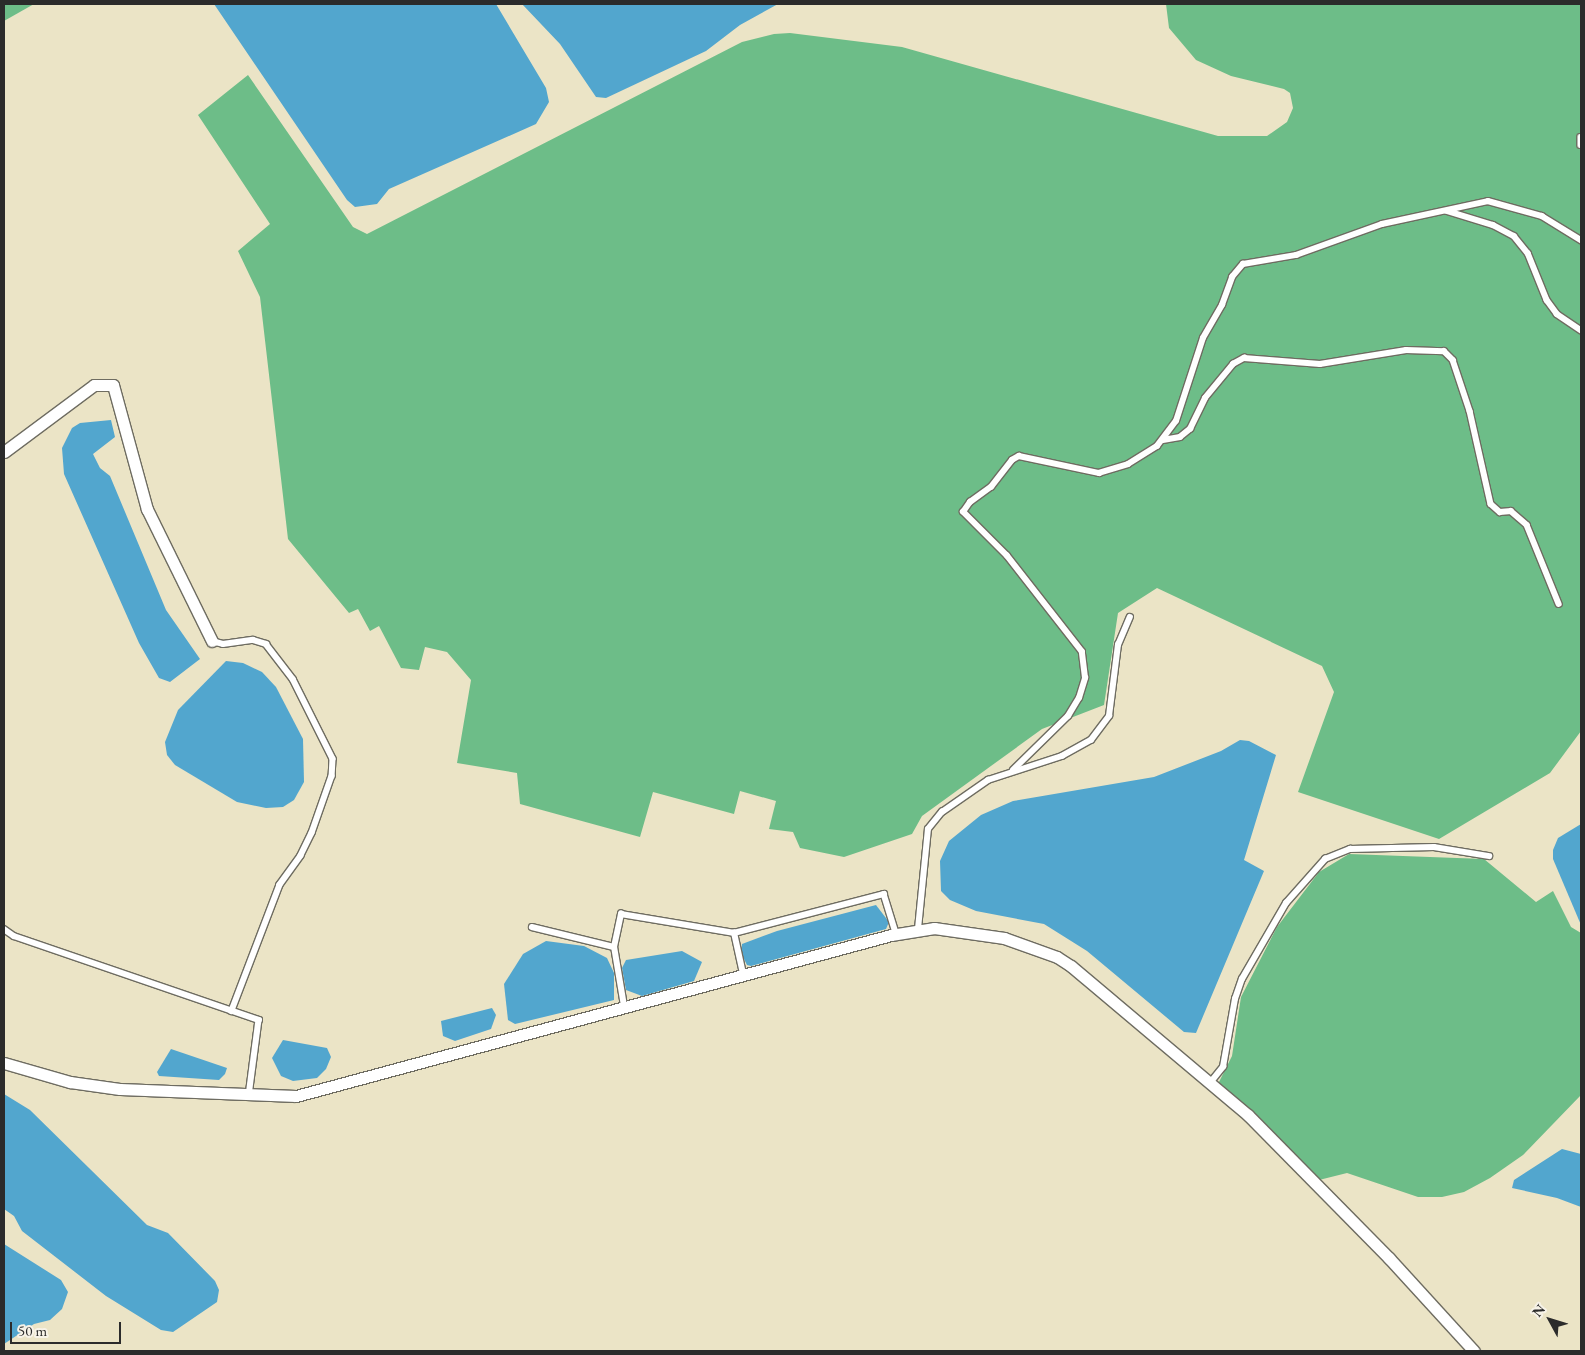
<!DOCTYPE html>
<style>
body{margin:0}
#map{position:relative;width:1585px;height:1355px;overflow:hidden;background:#ebe4c6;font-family:"EB Garamond",serif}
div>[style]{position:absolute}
.forest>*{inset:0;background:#6dbd88}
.water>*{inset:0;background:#52a6ce}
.roads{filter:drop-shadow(1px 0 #6e6c61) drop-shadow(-1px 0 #6e6c61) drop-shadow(0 1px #6e6c61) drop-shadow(0 -1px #6e6c61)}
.service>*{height:5.5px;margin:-2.75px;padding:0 2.75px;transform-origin:2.75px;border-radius:2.75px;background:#fff}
.minor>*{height:11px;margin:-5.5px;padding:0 5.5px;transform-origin:5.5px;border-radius:5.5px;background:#fff}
span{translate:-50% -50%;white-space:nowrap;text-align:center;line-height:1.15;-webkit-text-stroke:4px #f7f3e8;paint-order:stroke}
.frame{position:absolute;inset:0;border:5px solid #2b2b2b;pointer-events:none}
.north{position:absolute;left:1525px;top:1295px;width:50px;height:50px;-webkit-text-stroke:4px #f7f3e8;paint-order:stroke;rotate:309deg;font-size:14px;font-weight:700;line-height:20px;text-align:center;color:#2b2b2b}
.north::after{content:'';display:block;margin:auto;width:18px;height:22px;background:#2b2b2b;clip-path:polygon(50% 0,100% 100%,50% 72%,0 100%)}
.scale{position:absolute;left:10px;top:1322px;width:111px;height:22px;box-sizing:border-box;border:2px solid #2b2b2b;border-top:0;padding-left:6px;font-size:15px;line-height:18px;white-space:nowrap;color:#2b2b2b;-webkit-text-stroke:4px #f7f3e8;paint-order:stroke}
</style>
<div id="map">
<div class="forest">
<div style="clip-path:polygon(4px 4px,34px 4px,4px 21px)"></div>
<div style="clip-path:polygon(1166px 4px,1581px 4px,1581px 731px,1550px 773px,1439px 839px,1298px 792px,1334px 692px,1322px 666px,1157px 588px,1118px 613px,1104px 705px,1042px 729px,922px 816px,912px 834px,844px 857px,800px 848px,793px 832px,769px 829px,776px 801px,740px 791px,734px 814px,653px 792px,640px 837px,520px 804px,517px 773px,457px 763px,471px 680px,447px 652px,425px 647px,419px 670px,401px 668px,379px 626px,370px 631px,358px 609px,349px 613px,288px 539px,260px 297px,238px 251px,270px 224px,198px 115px,248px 75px,353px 227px,367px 234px,742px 42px,774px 34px,790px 33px,902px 47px,1218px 136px,1267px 136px,1287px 122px,1293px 108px,1290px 93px,1284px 89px,1231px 76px,1196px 60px,1169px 28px)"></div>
<div style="clip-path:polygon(1349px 854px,1484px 859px,1536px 902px,1553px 891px,1571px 927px,1581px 933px,1581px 1095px,1523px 1155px,1490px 1178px,1464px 1192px,1442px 1197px,1418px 1197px,1347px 1173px,1319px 1180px,1258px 1116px,1218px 1084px,1232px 1056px,1241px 997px,1277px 927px,1319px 872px)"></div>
</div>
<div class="water">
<div style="clip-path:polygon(214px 4px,496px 4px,546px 88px,549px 102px,536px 124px,389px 189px,377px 204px,355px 207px,347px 200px)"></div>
<div style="clip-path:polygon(522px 4px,778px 4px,740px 25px,706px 51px,606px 98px,596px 97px,560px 44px)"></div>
<div style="clip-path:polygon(111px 420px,115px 437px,93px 454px,100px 468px,110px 476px,166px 610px,200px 659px,170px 682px,159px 678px,139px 643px,64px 474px,62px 448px,72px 428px,80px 423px)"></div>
<div style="clip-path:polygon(226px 661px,243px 663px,262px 672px,276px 687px,303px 739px,304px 782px,294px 800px,283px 807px,266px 808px,237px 802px,175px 765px,167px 755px,165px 742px,178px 710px)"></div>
<div style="clip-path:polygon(1240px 740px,1249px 741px,1276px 755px,1244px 860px,1264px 871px,1196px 1033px,1184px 1032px,1087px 951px,1044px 924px,976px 911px,950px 900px,941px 891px,940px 861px,949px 841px,981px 815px,1013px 801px,1154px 777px,1221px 751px)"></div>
<div style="clip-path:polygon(1581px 824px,1581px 925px,1553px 859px,1553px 850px,1558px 838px)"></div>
<div style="clip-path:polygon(876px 905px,889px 922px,886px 929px,751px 966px,747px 965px,741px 953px,742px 944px,777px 931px)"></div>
<div style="clip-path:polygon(546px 941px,584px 946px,607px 958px,614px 973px,614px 1000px,515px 1024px,508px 1020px,504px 984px,523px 954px)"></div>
<div style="clip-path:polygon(682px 951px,702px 962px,694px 981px,642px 996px,626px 990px,622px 968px,626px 960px)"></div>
<div style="clip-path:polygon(492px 1008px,496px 1015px,491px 1029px,455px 1041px,443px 1036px,441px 1021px)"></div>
<div style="clip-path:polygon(283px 1040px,327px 1048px,331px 1057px,326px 1069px,317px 1078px,293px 1081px,281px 1076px,272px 1058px)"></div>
<div style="clip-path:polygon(171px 1049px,227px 1068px,225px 1074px,219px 1080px,159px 1076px,157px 1072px)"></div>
<div style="clip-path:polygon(4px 1094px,30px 1110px,147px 1225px,168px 1233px,215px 1281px,219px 1290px,217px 1302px,173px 1332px,161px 1330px,106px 1296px,22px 1231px,14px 1216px,4px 1209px)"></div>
<div style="clip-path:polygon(1562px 1149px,1581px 1154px,1581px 1207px,1557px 1198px,1512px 1188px,1514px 1180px)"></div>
<div style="clip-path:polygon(4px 1244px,61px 1280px,68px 1292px,62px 1309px,50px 1320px,34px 1324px,4px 1344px)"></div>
</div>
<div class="roads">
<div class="service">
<div style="left:1581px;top:137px;width:8px;rotate:90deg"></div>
<div style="left:1447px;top:211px;width:48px;rotate:16.9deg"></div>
<div style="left:1493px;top:225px;width:24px;rotate:28deg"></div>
<div style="left:1514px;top:236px;width:22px;rotate:51deg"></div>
<div style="left:1528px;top:253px;width:51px;rotate:68deg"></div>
<div style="left:1547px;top:300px;width:17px;rotate:54deg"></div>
<div style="left:1557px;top:314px;width:29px;rotate:34deg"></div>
<div style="left:1163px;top:440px;width:17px;rotate:-10deg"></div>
<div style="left:1180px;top:437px;width:13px;rotate:-39deg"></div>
<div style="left:1190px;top:429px;width:34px;rotate:-64deg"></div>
<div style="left:1205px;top:398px;width:44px;rotate:-50.5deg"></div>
<div style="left:1233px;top:364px;width:13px;rotate:-29deg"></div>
<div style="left:1244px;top:358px;width:76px;rotate:4.5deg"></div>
<div style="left:1320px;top:364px;width:87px;rotate:-9.2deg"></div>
<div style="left:1406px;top:350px;width:38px;rotate:2deg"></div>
<div style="left:1444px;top:351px;width:13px;rotate:45deg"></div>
<div style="left:1453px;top:360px;width:54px;rotate:71.6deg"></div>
<div style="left:1470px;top:411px;width:95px;rotate:77.3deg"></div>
<div style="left:1491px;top:504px;width:12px;rotate:42deg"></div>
<div style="left:1500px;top:512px;width:11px;rotate:-5deg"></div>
<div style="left:1511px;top:511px;width:21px;rotate:41deg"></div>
<div style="left:1527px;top:525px;width:85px;rotate:67.9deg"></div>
<div style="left:212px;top:641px;width:11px;rotate:15deg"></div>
<div style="left:223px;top:644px;width:30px;rotate:-8deg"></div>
<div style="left:253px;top:640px;width:14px;rotate:17deg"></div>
<div style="left:266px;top:644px;width:44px;rotate:52.4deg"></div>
<div style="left:293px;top:679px;width:89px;rotate:63.4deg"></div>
<div style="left:333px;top:759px;width:17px;rotate:93deg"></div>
<div style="left:332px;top:776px;width:60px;rotate:109.3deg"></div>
<div style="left:312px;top:833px;width:25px;rotate:116deg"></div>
<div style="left:301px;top:856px;width:36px;rotate:126deg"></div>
<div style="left:280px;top:885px;width:135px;rotate:110.9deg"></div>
<div style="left:1013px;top:770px;width:77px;rotate:-44.5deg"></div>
<div style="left:1068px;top:716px;width:21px;rotate:-59deg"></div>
<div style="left:1079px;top:698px;width:21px;rotate:-73deg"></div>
<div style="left:1085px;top:678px;width:26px;rotate:-97deg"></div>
<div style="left:1082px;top:652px;width:122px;rotate:-128deg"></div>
<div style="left:1007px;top:556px;width:62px;rotate:-135deg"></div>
<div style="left:963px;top:512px;width:12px;rotate:-55deg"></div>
<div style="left:970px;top:502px;width:26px;rotate:-36deg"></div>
<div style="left:991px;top:487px;width:34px;rotate:-52deg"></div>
<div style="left:1012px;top:460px;width:8px;rotate:-30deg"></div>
<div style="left:1019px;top:456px;width:82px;rotate:12deg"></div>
<div style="left:1099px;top:473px;width:30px;rotate:-17deg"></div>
<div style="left:1128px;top:464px;width:34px;rotate:-32deg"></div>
<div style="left:1157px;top:446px;width:31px;rotate:-53deg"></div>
<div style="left:1176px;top:421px;width:87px;rotate:-72deg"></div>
<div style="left:1203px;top:338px;width:38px;rotate:-60deg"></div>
<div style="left:1222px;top:305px;width:30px;rotate:-70deg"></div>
<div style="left:1232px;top:277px;width:17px;rotate:-50deg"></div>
<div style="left:1243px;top:264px;width:54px;rotate:-9.6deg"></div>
<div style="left:1296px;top:255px;width:91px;rotate:-19.8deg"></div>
<div style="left:1382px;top:224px;width:108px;rotate:-12.2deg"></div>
<div style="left:1488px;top:201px;width:56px;rotate:15.5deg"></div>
<div style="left:1542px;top:216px;width:46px;rotate:31.6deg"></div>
<div style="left:532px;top:927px;width:84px;rotate:13.7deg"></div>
<div style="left:4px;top:929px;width:12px;rotate:35deg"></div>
<div style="left:14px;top:936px;width:259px;rotate:18.9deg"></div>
<div style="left:259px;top:1020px;width:77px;rotate:97.5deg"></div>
<div style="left:918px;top:929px;width:100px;rotate:-84.3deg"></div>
<div style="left:928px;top:829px;width:22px;rotate:-51deg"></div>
<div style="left:942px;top:812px;width:56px;rotate:-34.8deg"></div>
<div style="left:988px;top:780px;width:78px;rotate:-18deg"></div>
<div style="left:1062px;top:756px;width:33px;rotate:-29deg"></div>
<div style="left:1091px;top:740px;width:30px;rotate:-53deg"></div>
<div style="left:1109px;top:716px;width:72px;rotate:-82.8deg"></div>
<div style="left:1118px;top:645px;width:30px;rotate:-67deg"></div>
<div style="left:743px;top:974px;width:42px;rotate:-102.4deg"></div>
<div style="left:734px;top:933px;width:155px;rotate:-14.6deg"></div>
<div style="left:884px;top:894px;width:41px;rotate:72.9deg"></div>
<div style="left:624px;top:1006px;width:60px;rotate:-99.6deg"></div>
<div style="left:614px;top:947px;width:34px;rotate:-78deg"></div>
<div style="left:621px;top:914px;width:115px;rotate:9.5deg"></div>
<div style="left:1210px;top:1083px;width:21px;rotate:-51deg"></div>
<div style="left:1223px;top:1067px;width:69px;rotate:-80deg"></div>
<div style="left:1235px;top:999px;width:21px;rotate:-71deg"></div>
<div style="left:1242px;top:979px;width:88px;rotate:-59.9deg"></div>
<div style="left:1286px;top:903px;width:59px;rotate:-48.4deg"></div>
<div style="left:1325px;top:859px;width:27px;rotate:-22deg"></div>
<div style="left:1350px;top:849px;width:84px;rotate:-1.4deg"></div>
<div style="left:1434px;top:847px;width:56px;rotate:9.3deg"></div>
</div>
<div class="minor">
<div style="left:4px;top:452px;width:112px;rotate:-36.7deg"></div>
<div style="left:94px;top:385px;width:19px"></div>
<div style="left:113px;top:385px;width:129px;rotate:74.7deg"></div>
<div style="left:147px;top:509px;width:147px;rotate:63.8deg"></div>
<div style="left:4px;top:1063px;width:69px;rotate:16.1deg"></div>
<div style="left:70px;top:1082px;width:50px;rotate:8deg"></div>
<div style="left:120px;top:1089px;width:176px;rotate:2.3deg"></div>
<div style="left:296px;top:1096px;width:616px;rotate:-15.14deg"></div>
<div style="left:891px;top:935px;width:44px;rotate:-9.2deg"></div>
<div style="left:934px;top:928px;width:71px;rotate:8.1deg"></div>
<div style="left:1004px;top:938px;width:56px;rotate:19.7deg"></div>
<div style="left:1057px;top:957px;width:17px;rotate:33deg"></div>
<div style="left:1071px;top:966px;width:231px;rotate:40.1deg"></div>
<div style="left:1248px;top:1115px;width:201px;rotate:45.4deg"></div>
<div style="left:1389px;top:1258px;width:126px;rotate:47.6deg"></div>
</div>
</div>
<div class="frame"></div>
<div class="north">N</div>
<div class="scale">50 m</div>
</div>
